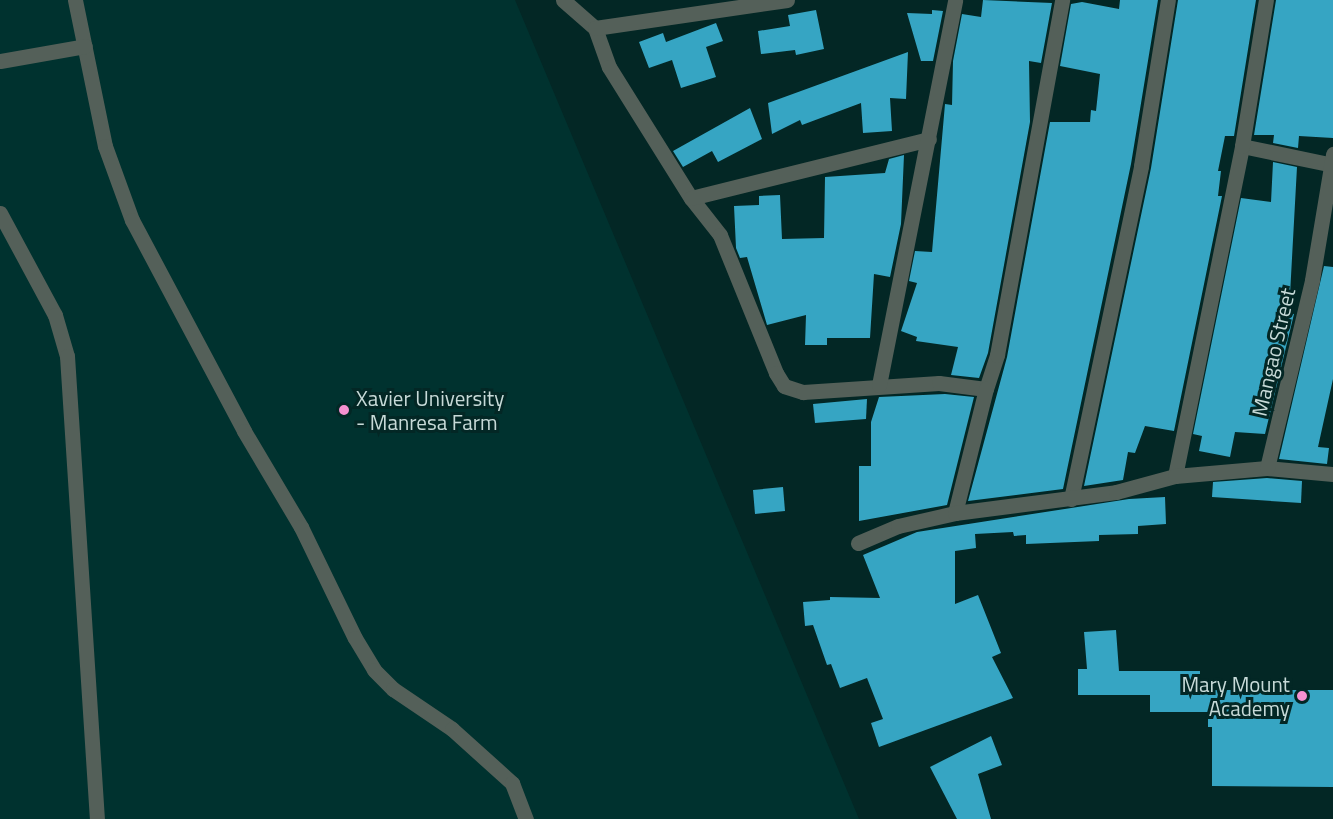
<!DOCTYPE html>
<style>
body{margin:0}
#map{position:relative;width:1333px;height:819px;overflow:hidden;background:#032725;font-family:"Titillium Web",sans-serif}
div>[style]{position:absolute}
.built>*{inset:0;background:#00322f}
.building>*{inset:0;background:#36a5c3}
.minor>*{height:15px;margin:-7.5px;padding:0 7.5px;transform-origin:7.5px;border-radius:7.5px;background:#546059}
.dots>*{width:16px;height:16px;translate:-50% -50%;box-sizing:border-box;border:3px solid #032725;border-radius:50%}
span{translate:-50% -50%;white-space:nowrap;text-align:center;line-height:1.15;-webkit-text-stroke:6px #032725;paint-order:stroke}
.street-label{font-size:21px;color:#c7dad8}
.poi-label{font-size:21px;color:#c7dad8}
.left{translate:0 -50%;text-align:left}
.right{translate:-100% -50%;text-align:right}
</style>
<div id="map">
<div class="built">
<div style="clip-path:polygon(0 0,515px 0,859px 819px,0 819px)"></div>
</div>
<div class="building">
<div style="clip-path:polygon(983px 0,1052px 3px,1041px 63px,1029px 61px,1030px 122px,988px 353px,979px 378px,951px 375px,958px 347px,916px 341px,917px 337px,901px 331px,917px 283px,909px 281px,915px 251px,932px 252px,945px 104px,952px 105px,953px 61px,962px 14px,981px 17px)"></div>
<div style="clip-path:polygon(1120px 0,1158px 0,1131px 164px,1063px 489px,968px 501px,1007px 357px,1050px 122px,1090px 122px,1091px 110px,1096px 111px,1100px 74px,1060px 66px,1071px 4px,1082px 2px,1119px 9px)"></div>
<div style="clip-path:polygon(1178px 0,1256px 0,1234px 136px,1225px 136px,1218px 171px,1221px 171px,1218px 196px,1222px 196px,1174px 431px,1145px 426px,1135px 453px,1128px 452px,1123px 480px,1084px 486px,1151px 168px)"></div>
<div style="clip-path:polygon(1276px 0,1333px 0,1333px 138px,1299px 136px,1298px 148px,1273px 143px,1274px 135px,1254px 135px)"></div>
<div style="clip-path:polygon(816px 10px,824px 49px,796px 55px,795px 50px,761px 54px,758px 31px,790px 26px,788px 15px)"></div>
<div style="clip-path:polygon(932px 10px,943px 11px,933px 61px,921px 61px,907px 13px,932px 14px)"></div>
<div style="clip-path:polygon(716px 23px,723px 41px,706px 47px,716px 77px,681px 88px,672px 60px,649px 68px,639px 42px,663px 33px,666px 42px)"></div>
<div style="clip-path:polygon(908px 52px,906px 99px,890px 98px,892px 131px,863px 133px,861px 103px,802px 125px,800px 120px,772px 134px,768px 103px)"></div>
<div style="clip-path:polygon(750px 108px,762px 139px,718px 162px,712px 151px,683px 167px,673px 151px)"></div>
<div style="clip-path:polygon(904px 155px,901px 224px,890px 277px,874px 274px,870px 338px,827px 338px,827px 345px,805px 345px,806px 315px,767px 325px,747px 257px,740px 258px,736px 248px,734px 206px,759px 205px,759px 196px,780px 195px,782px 239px,824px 238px,825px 177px,885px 173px,889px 159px)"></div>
<div style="clip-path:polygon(1273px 162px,1297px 167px,1289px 313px,1294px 314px,1265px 434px,1235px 432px,1230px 457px,1199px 451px,1202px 436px,1193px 434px,1241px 198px,1271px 202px)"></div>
<div style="clip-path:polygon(1324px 266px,1333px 267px,1333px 379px,1318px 447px,1329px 448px,1327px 464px,1279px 459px)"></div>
<div style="clip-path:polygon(945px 394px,974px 397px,947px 505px,859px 521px,859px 466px,871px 466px,871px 422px,879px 397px)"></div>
<div style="clip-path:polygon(867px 399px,866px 419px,815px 423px,813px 404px)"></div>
<div style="clip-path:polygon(1267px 478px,1302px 481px,1301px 503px,1212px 497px,1213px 482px)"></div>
<div style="clip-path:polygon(783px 487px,785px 511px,755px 514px,753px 490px)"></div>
<div style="clip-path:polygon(1165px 497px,1166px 524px,1138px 526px,1138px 534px,1099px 535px,1099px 541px,1026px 544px,1026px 535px,1014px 536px,1013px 532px,975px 534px,976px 548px,955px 551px,955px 604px,978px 595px,1001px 653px,992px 657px,1013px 698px,879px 747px,871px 723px,883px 719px,867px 678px,840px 688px,831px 664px,827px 665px,813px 625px,805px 626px,803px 602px,830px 600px,830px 597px,880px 598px,863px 555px,917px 532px,1129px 499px)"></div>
<div style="clip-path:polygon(1116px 630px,1119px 671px,1200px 671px,1200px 690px,1333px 690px,1333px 787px,1212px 786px,1212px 727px,1208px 727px,1208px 712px,1150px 712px,1150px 695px,1078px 695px,1078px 669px,1087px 669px,1084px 632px)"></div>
<div style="clip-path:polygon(991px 736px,1002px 765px,978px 774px,991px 819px,957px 819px,930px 767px)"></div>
</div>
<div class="minor">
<div style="left:75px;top:0;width:149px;rotate:78.4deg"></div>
<div style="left:105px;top:146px;width:79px;rotate:70deg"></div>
<div style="left:132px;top:220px;width:239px;rotate:62deg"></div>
<div style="left:244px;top:431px;width:112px;rotate:59.3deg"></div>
<div style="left:301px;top:527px;width:123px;rotate:64.1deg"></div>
<div style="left:355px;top:638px;width:37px;rotate:59deg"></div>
<div style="left:374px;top:670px;width:27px;rotate:45deg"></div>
<div style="left:393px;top:689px;width:71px;rotate:34.1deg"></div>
<div style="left:452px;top:729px;width:81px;rotate:42deg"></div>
<div style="left:512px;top:783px;width:39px;rotate:69deg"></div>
<div style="left:563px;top:0;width:43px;rotate:41.2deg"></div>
<div style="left:595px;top:28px;width:41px;rotate:70.3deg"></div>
<div style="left:609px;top:67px;width:155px;rotate:58deg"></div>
<div style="left:691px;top:198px;width:47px;rotate:51.9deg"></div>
<div style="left:720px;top:235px;width:149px;rotate:67.9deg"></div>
<div style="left:776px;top:373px;width:15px;rotate:58deg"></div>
<div style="left:784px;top:386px;width:20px;rotate:18deg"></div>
<div style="left:803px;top:392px;width:136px;rotate:-3.8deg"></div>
<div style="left:939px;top:383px;width:47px;rotate:7.3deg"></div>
<div style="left:986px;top:389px;width:36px;rotate:-72deg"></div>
<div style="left:997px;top:355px;width:361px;rotate:-79.6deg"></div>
<div style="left:595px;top:28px;width:194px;rotate:-8.3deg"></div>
<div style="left:0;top:61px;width:86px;rotate:-10deg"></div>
<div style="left:1242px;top:146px;width:93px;rotate:11.8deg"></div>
<div style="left:691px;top:198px;width:245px;rotate:-13.9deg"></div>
<div style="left:0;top:213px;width:116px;rotate:61.7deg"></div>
<div style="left:55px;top:315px;width:43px;rotate:73.7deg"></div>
<div style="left:67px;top:356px;width:464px;rotate:86.3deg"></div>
<div style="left:879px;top:385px;width:392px;rotate:-78.8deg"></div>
<div style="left:1267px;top:468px;width:66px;rotate:5.2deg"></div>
<div style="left:1175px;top:476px;width:337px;rotate:-78.5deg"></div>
<div style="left:1242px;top:146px;width:148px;rotate:-80.7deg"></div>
<div style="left:1071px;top:499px;width:340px;rotate:-78.1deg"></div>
<div style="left:1141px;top:166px;width:168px;rotate:-80.8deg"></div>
<div style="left:955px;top:513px;width:128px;rotate:-76deg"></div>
<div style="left:858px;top:543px;width:43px;rotate:-23deg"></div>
<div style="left:898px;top:526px;width:58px;rotate:-12.8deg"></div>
<div style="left:955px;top:513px;width:162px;rotate:-7.4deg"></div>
<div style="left:1116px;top:492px;width:61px;rotate:-15.2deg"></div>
<div style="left:1175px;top:476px;width:92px;rotate:-5deg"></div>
<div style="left:1267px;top:468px;width:193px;rotate:-76.5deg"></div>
<div style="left:1312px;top:280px;width:128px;rotate:-80.5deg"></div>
</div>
<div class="dots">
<div style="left:344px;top:410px;background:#f690d0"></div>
<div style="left:1302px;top:696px;background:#f690d0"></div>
</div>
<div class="street-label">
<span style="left:1273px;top:352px;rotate:-77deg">Mangao Street</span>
</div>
<div class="poi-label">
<span class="left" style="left:356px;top:410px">Xavier University<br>- Manresa Farm</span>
<span class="right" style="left:1290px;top:696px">Mary Mount<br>Academy</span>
</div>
</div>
